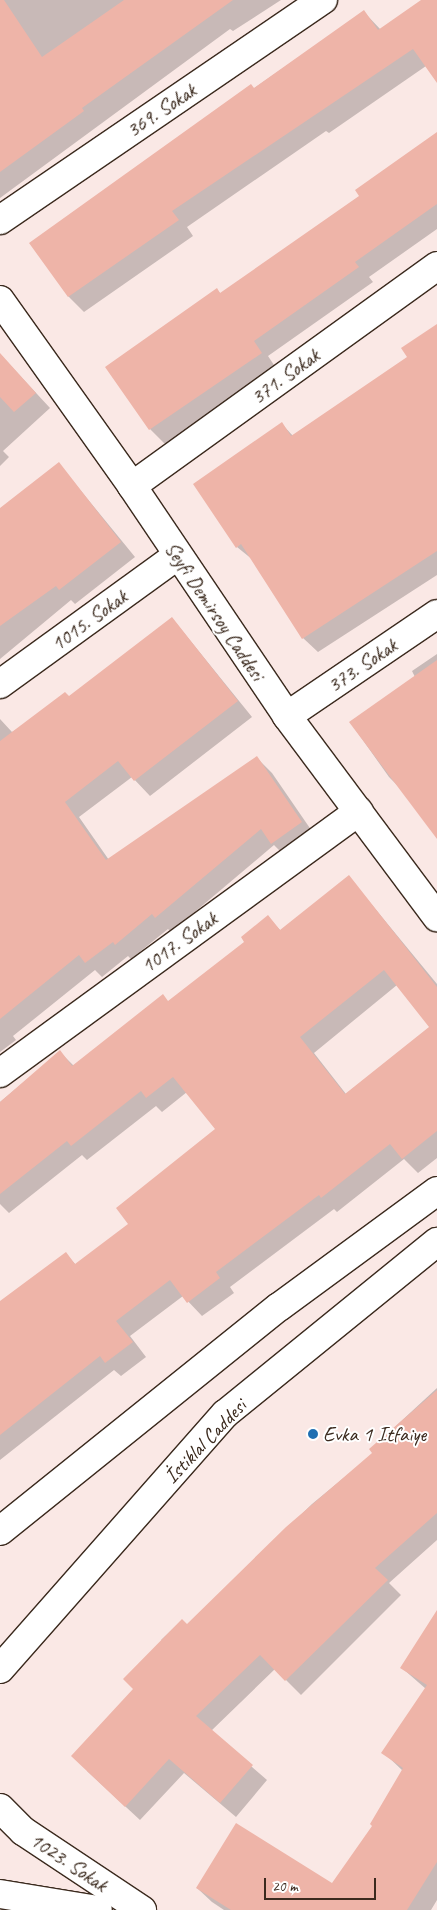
<!DOCTYPE html>
<meta charset="utf-8">
<style>
body{margin:0}
#map{position:relative;width:437px;height:1910px;overflow:hidden;background:#fae8e5;font-family:Caveat,sans-serif}
div>[style]{position:absolute}
.shadow>*{inset:0;background:#0003}
.building>*{inset:0;background:#eeb4a8}
.roads{filter:drop-shadow(1px 0 #3b2a1e) drop-shadow(-1px 0 #3b2a1e) drop-shadow(0 1px #3b2a1e) drop-shadow(0 -1px #3b2a1e)}
.street>*{height:28px;margin:-14px;padding:0 14px;transform-origin:14px;border-radius:14px;background:#fff}
.secondary>*{height:28px;margin:-14px;padding:0 14px;transform-origin:14px;border-radius:14px;background:#fff}
.dots>*{width:14px;height:14px;translate:-50% -50%;box-sizing:border-box;border:2px solid #fff;border-radius:50%}
span{translate:-50% -50%;white-space:nowrap;text-align:center;line-height:1.15;-webkit-text-stroke:4px #fff;paint-order:stroke}
.street-label{font-size:21px;color:#3b2a1e}
.poi-label{font-size:21px;color:#3b2a1e}
.left{translate:0 -50%;text-align:left}
.scale{position:absolute;left:264px;top:1878px;width:112px;height:22px;box-sizing:border-box;border:2px solid #3b2a1e;border-top:0;padding-left:6px;font-size:15px;line-height:18px;white-space:nowrap;color:#3b2a1e;-webkit-text-stroke:4px #fff;paint-order:stroke}
</style>
<div id="map">
<div class="shadow">
<div style="clip-path:polygon(0 0,281px 0,233px 31px,230px 29px,0 198px)"></div>
<div style="clip-path:polygon(424px 0,437px 0,437px 77px,426px 66px,329px 133px,326px 131px,187px 227px,193px 236px,84px 312px,69px 297px,31px 243px,364px 12px,381px 30px)"></div>
<div style="clip-path:polygon(437px 135px,437px 229px,369px 277px,373px 282px,268px 356px,276px 368px,165px 444px,150px 429px,107px 367px,217px 290px,221px 294px,360px 196px)"></div>
<div style="clip-path:polygon(437px 327px,437px 575px,318px 652px,303px 638px,253px 560px,237px 547px,282px 424px,293px 436px,409px 357px)"></div>
<div style="clip-path:polygon(0 354px,50px 408px,3px 451px,9px 457px,0 466px)"></div>
<div style="clip-path:polygon(59px 464px,135px 557px,75px 604px,71px 600px,0 659px,0 510px)"></div>
<div style="clip-path:polygon(172px 618px,252px 717px,150px 796px,132px 777px,79px 817px,109px 860px,257px 758px,272px 773px,316px 837px,287px 858px,274px 845px,171px 932px,168px 929px,131px 959px,128px 956px,102px 977px,95px 970px,13px 1036px,16px 1040px,0 1052px,0 719px,12px 732px,70px 698px)"></div>
<div style="clip-path:polygon(437px 654px,437px 768px,403px 791px,389px 777px,350px 722px,415px 677px,412px 671px)"></div>
<div style="clip-path:polygon(evenodd,349px 877px,437px 984px,437px 1158px,418px 1173px,404px 1159px,337px 1212px,334px 1209px,230px 1287px,234px 1293px,202px 1316px,183px 1296px,130px 1336px,146px 1357px,121px 1376px,114px 1370px,0 1460px,0 1303px,66px 1254px,76px 1265px,130px 1225px,216px 1129px,187px 1092px,162px 1112px,156px 1106px,87px 1160px,82px 1155px,9px 1213px,0 1204px,0 1102px,60px 1052px,74px 1066px,169px 1002px,246px 942px,268px 917px,281px 931px,349px 877px,397px 985px,430px 1027px,346px 1094px,314px 1053px,397px 985px)"></div>
<div style="clip-path:polygon(437px 1388px,437px 1540px,389px 1583px,401px 1595px,301px 1695px,275px 1669px,211px 1731px,267px 1780px,236px 1817px,184px 1773px,140px 1820px,87px 1771px,163px 1642px,161px 1640px,182px 1620px,187px 1626px,312px 1504px,374px 1453px,371px 1449px)"></div>
<div style="clip-path:polygon(437px 1625px,437px 1900px,431px 1910px,224px 1910px,212px 1902px,197px 1888px,333px 1885px,373px 1826px,403px 1771px,383px 1752px,426px 1689px,402px 1668px)"></div>
</div>
<div class="building">
<div style="clip-path:polygon(0 0,4px 0,42px 57px,124px 0,233px 0,82px 108px,84px 111px,0 172px)"></div>
<div style="clip-path:polygon(421px 0,437px 0,437px 83px,413px 49px,172px 211px,179px 220px,68px 297px,29px 243px,251px 84px,254px 88px,364px 10px,378px 30px)"></div>
<div style="clip-path:polygon(437px 132px,437px 204px,355px 262px,359px 267px,254px 341px,262px 353px,149px 430px,105px 367px,217px 288px,220px 293px,359px 196px,355px 190px)"></div>
<div style="clip-path:polygon(437px 324px,437px 551px,302px 639px,241px 544px,236px 548px,193px 484px,282px 422px,291px 436px,407px 357px,401px 348px)"></div>
<div style="clip-path:polygon(0 353px,36px 393px,14px 412px,0 397px)"></div>
<div style="clip-path:polygon(59px 462px,121px 542px,59px 590px,56px 586px,0 626px,0 508px)"></div>
<div style="clip-path:polygon(172px 617px,238px 701px,134px 781px,118px 761px,65px 802px,106px 860px,257px 756px,302px 822px,271px 844px,261px 829px,155px 918px,152px 914px,115px 945px,113px 942px,85px 963px,79px 955px,0 1019px,0 741px,65px 692px,69px 696px)"></div>
<div style="clip-path:polygon(437px 660px,437px 839px,349px 722px)"></div>
<div style="clip-path:polygon(evenodd,349px 875px,437px 987px,437px 1131px,402px 1159px,390px 1144px,321px 1198px,319px 1195px,216px 1272px,220px 1278px,187px 1303px,170px 1280px,116px 1321px,133px 1342px,105px 1363px,100px 1356px,0 1435px,0 1301px,66px 1252px,75px 1264px,128px 1224px,116px 1208px,215px 1129px,173px 1077px,146px 1098px,141px 1091px,71px 1146px,67px 1141px,0 1194px,0 1102px,60px 1050px,72px 1066px,163px 994px,168px 1001px,244px 942px,241px 937px,268px 915px,280px 930px,349px 875px,384px 970px,429px 1027px,345px 1094px,300px 1037px,384px 970px)"></div>
<div style="clip-path:polygon(437px 1390px,437px 1513px,375px 1568px,388px 1580px,285px 1681px,260px 1655px,196px 1716px,253px 1765px,220px 1803px,169px 1759px,125px 1807px,71px 1756px,133px 1689px,123px 1679px,182px 1619px,187px 1624px,286px 1527px,372px 1453px,369px 1449px)"></div>
<div style="clip-path:polygon(437px 1610px,437px 1862px,407px 1910px,231px 1910px,196px 1888px,236px 1823px,332px 1883px,372px 1826px,370px 1824px,403px 1768px,381px 1753px,427px 1685px,400px 1668px)"></div>
</div>
<div class="roads">
<div class="street">
<div style="left:0;top:220px;width:391px;rotate:-34.3deg"></div>
<div style="left:132px;top:486px;width:376px;rotate:-35.8deg"></div>
<div style="left:0;top:684px;width:218px;rotate:-35.9deg"></div>
<div style="left:287px;top:716px;width:181px;rotate:-34.2deg"></div>
<div style="left:0;top:1073px;width:444px;rotate:-36.1deg"></div>
<div style="left:0;top:1808px;width:33px;rotate:45deg"></div>
<div style="left:23px;top:1831px;width:143px;rotate:33.6deg"></div>
<div style="left:0;top:1894px;width:99px;rotate:9.3deg"></div>
</div>
<div class="secondary">
<div style="left:0;top:300px;width:228px;rotate:54.6deg"></div>
<div style="left:132px;top:486px;width:277px;rotate:56deg"></div>
<div style="left:287px;top:716px;width:251px;rotate:53.3deg"></div>
<div style="left:0;top:1531px;width:358px;rotate:-38.8deg"></div>
<div style="left:279px;top:1307px;width:196px;rotate:-36.3deg"></div>
<div style="left:0;top:1669px;width:340px;rotate:-48.6deg"></div>
<div style="left:225px;top:1414px;width:273px;rotate:-39.1deg"></div>
</div>
</div>
<div class="dots">
<div style="left:313px;top:1434px;background:#1f6fb2"></div>
</div>
<div class="street-label">
<span style="left:161px;top:110px;rotate:-34deg">369. Sokak</span>
<span style="left:285px;top:376px;rotate:-36deg">371. Sokak</span>
<span style="left:215px;top:611px;rotate:56deg">Seyfi Demirsoy Caddesi</span>
<span style="left:89px;top:620px;rotate:-36deg">1015. Sokak</span>
<span style="left:362px;top:665px;rotate:-34deg">373. Sokak</span>
<span style="left:179px;top:942px;rotate:-36deg">1017. Sokak</span>
<span style="left:205px;top:1441px;rotate:-46deg">İstiklal Caddesi</span>
<span style="left:69px;top:1862px;rotate:34deg">1023. Sokak</span>
</div>
<div class="poi-label">
<span class="left" style="left:323px;top:1434px">Evka 1 Itfaiye</span>
</div>
<div class="scale">20 m</div>
</div>
